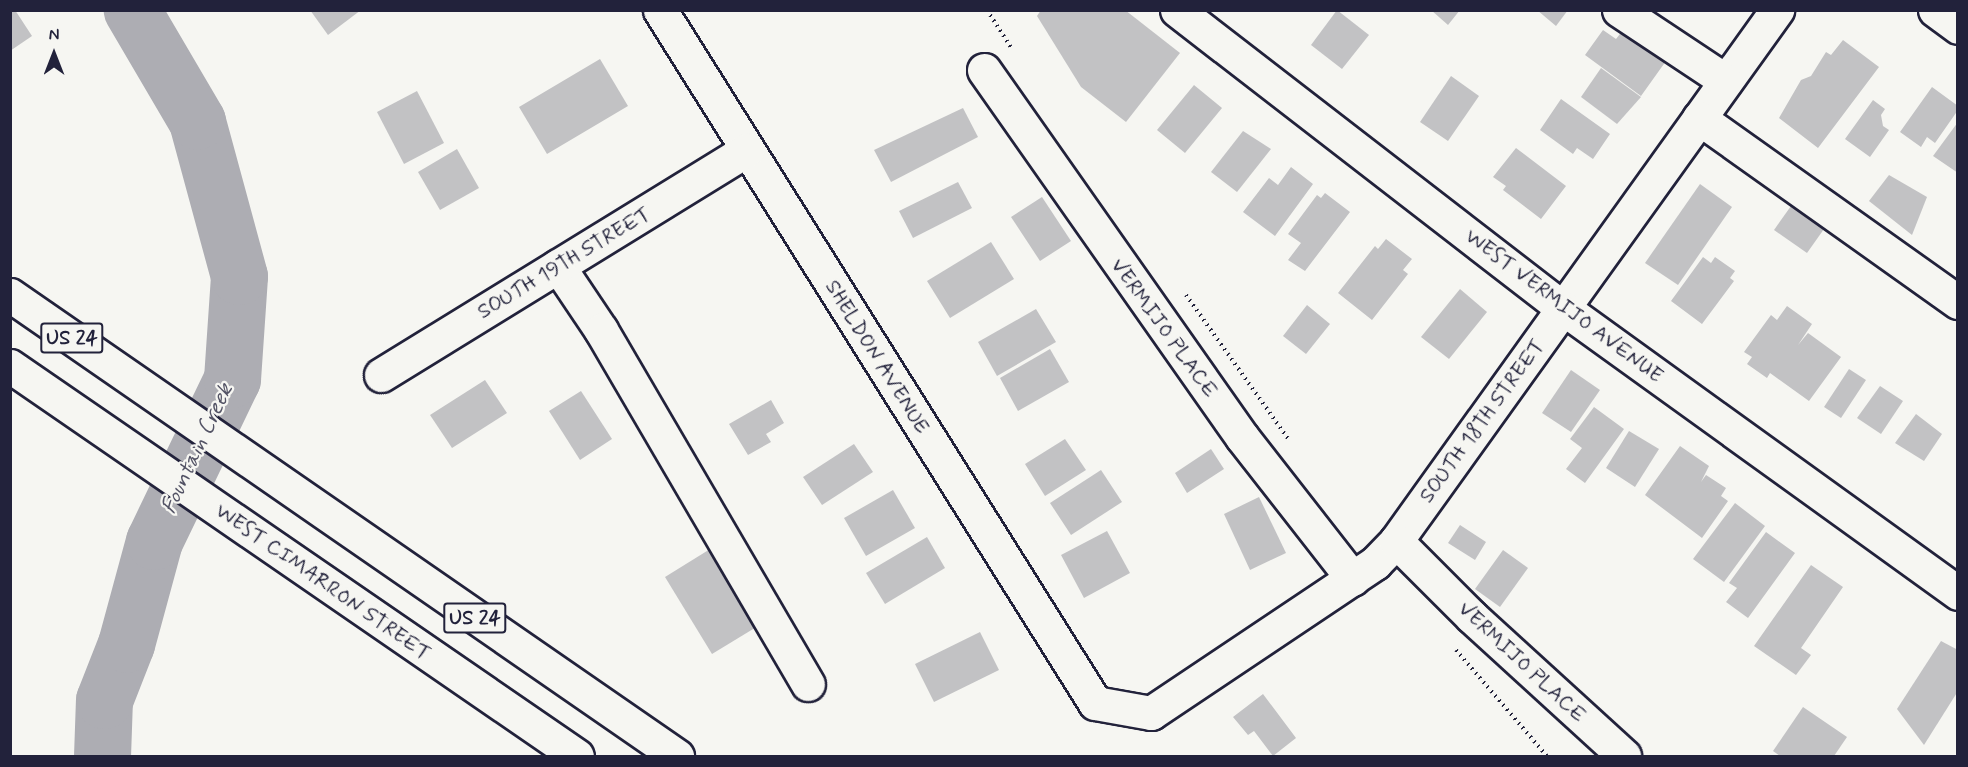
<!DOCTYPE html>
<style>
body{margin:0}
#map{position:relative;width:1968px;height:767px;overflow:hidden;background:#f6f6f2;font-family:Mynerve,sans-serif}
div>[style]{position:absolute}
.river>*{height:57px;margin:-28.5px;padding:0 28.5px;transform-origin:28.5px;border-radius:28.5px;background:#adadb3}
.building>*{inset:0;background:#c2c2c4}
.path>*{height:4px;margin-top:-2px;transform-origin:0;background:repeating-linear-gradient(90deg,#22223b 0 1.5px,transparent 0 6px)}
.roads{filter:drop-shadow(2px 0 #22223b) drop-shadow(-2px 0 #22223b) drop-shadow(0 2px #22223b) drop-shadow(0 -2px #22223b)}
.minor>*{height:33px;margin:-16.5px;padding:0 16.5px;transform-origin:16.5px;border-radius:16.5px;background:#f6f6f2}
.highway>*{height:33px;margin:-16.5px;padding:0 16.5px;transform-origin:16.5px;border-radius:16.5px;background:#f6f6f2}
span{translate:-50% -50%;white-space:nowrap;text-align:center;line-height:1.15;-webkit-text-stroke:4.5px #f6f6f2;paint-order:stroke}
.shield-label span{padding:2px 4px;background:#f6f6f2;border:2px solid;border-radius:4px;-webkit-text-stroke-width:0}
.shield-label{font-size:20px;color:#22223b;font-weight:700}
.street-label{font-size:21px;color:#22223b}
.water-label{font-size:22px;color:#535365;font-style:italic}
.frame{position:absolute;inset:0;border:12px solid #22223b;pointer-events:none}
.north{position:absolute;left:24px;top:24px;width:60px;height:60px;-webkit-text-stroke:4px #f6f6f2;paint-order:stroke;rotate:0deg;font-size:16px;font-weight:700;line-height:24px;text-align:center;color:#22223b}
.north::after{content:'';display:block;margin:auto;width:21px;height:27px;background:#22223b;clip-path:polygon(50% 0,100% 100%,50% 72%,0 100%)}
</style>
<div id="map">
<div class="river">
<div style="left:102px;top:756px;width:56px;rotate:-88deg"></div>
<div style="left:104px;top:700px;width:60px;rotate:-68.6deg"></div>
<div style="left:126px;top:644px;width:107px;rotate:-74.8deg"></div>
<div style="left:154px;top:541px;width:180px;rotate:-64.3deg"></div>
<div style="left:232px;top:379px;width:103px;rotate:-86.1deg"></div>
<div style="left:239px;top:276px;width:161px;rotate:-105.2deg"></div>
<div style="left:197px;top:121px;width:129px;rotate:-120.4deg"></div>
</div>
<div class="building">
<div style="clip-path:polygon(10px 10px,15px 10px,32px 36px,10px 51px)"></div>
<div style="clip-path:polygon(310px 10px,361px 10px,328px 35px)"></div>
<div style="clip-path:polygon(1041px 10px,1125px 10px,1180px 53px,1126px 122px,1081px 87px,1037px 16px)"></div>
<div style="clip-path:polygon(1337px 10px,1369px 35px,1342px 69px,1311px 45px)"></div>
<div style="clip-path:polygon(1431px 10px,1460px 10px,1448px 25px)"></div>
<div style="clip-path:polygon(1537px 10px,1568px 10px,1556px 26px)"></div>
<div style="clip-path:polygon(1603px 30px,1616px 39px,1623px 30px,1666px 61px,1641px 96px,1585px 55px)"></div>
<div style="clip-path:polygon(1843px 40px,1879px 67px,1818px 148px,1779px 118px,1801px 80px,1811px 76px,1826px 52px,1831px 55px)"></div>
<div style="clip-path:polygon(600px 59px,628px 106px,547px 154px,519px 107px)"></div>
<div style="clip-path:polygon(1601px 68px,1641px 97px,1617px 124px,1581px 97px)"></div>
<div style="clip-path:polygon(1451px 76px,1479px 96px,1448px 141px,1420px 122px)"></div>
<div style="clip-path:polygon(1194px 85px,1222px 108px,1185px 153px,1157px 130px)"></div>
<div style="clip-path:polygon(1932px 87px,1958px 106px,1958px 110px,1935px 143px,1927px 137px,1921px 147px,1900px 132px)"></div>
<div style="clip-path:polygon(417px 91px,444px 143px,404px 164px,377px 112px)"></div>
<div style="clip-path:polygon(1561px 99px,1610px 134px,1593px 159px,1577px 148px,1573px 154px,1540px 130px)"></div>
<div style="clip-path:polygon(1873px 100px,1885px 109px,1881px 115px,1883px 126px,1889px 130px,1870px 157px,1845px 139px)"></div>
<div style="clip-path:polygon(963px 108px,978px 137px,891px 182px,874px 150px)"></div>
<div style="clip-path:polygon(1958px 122px,1958px 173px,1933px 156px)"></div>
<div style="clip-path:polygon(1243px 131px,1271px 149px,1237px 192px,1211px 172px)"></div>
<div style="clip-path:polygon(1516px 148px,1566px 186px,1541px 219px,1503px 190px,1506px 186px,1493px 177px)"></div>
<div style="clip-path:polygon(457px 149px,479px 188px,440px 210px,418px 172px)"></div>
<div style="clip-path:polygon(1291px 167px,1313px 184px,1275px 236px,1243px 212px,1269px 178px,1278px 185px)"></div>
<div style="clip-path:polygon(1889px 175px,1927px 197px,1912px 235px,1869px 201px)"></div>
<div style="clip-path:polygon(958px 182px,972px 208px,913px 238px,899px 211px)"></div>
<div style="clip-path:polygon(1700px 184px,1732px 207px,1678px 285px,1645px 263px)"></div>
<div style="clip-path:polygon(1325px 193px,1350px 212px,1305px 271px,1288px 260px,1301px 243px,1288px 234px,1317px 195px,1321px 198px)"></div>
<div style="clip-path:polygon(1042px 197px,1071px 241px,1040px 261px,1011px 217px)"></div>
<div style="clip-path:polygon(1791px 206px,1824px 229px,1807px 253px,1774px 230px)"></div>
<div style="clip-path:polygon(1386px 239px,1412px 259px,1403px 270px,1408px 274px,1372px 320px,1338px 293px,1375px 246px,1378px 249px)"></div>
<div style="clip-path:polygon(991px 242px,1014px 279px,950px 318px,927px 281px)"></div>
<div style="clip-path:polygon(1703px 257px,1711px 263px,1715px 257px,1735px 271px,1730px 278px,1734px 281px,1702px 324px,1671px 301px)"></div>
<div style="clip-path:polygon(1460px 289px,1487px 312px,1449px 359px,1421px 337px)"></div>
<div style="clip-path:polygon(1307px 305px,1330px 324px,1306px 354px,1283px 336px)"></div>
<div style="clip-path:polygon(1787px 306px,1812px 324px,1798px 345px,1808px 333px,1841px 357px,1809px 401px,1770px 373px,1767px 378px,1747px 364px,1752px 357px,1744px 352px,1771px 315px,1777px 320px)"></div>
<div style="clip-path:polygon(1036px 309px,1056px 342px,997px 376px,978px 342px)"></div>
<div style="clip-path:polygon(1050px 349px,1069px 382px,1018px 411px,1000px 378px)"></div>
<div style="clip-path:polygon(1849px 369px,1866px 380px,1841px 418px,1824px 407px)"></div>
<div style="clip-path:polygon(1571px 370px,1600px 390px,1571px 432px,1542px 413px)"></div>
<div style="clip-path:polygon(485px 380px,507px 413px,452px 448px,430px 415px)"></div>
<div style="clip-path:polygon(1880px 386px,1903px 401px,1881px 434px,1857px 418px)"></div>
<div style="clip-path:polygon(581px 391px,612px 439px,580px 460px,549px 411px)"></div>
<div style="clip-path:polygon(771px 400px,784px 423px,766px 434px,771px 442px,748px 455px,729px 424px)"></div>
<div style="clip-path:polygon(1594px 407px,1624px 429px,1585px 483px,1566px 469px,1582px 448px,1570px 439px)"></div>
<div style="clip-path:polygon(1916px 414px,1942px 434px,1924px 461px,1895px 443px)"></div>
<div style="clip-path:polygon(1629px 431px,1659px 449px,1635px 487px,1606px 468px)"></div>
<div style="clip-path:polygon(1065px 439px,1086px 470px,1045px 496px,1025px 464px)"></div>
<div style="clip-path:polygon(854px 444px,873px 472px,822px 505px,803px 477px)"></div>
<div style="clip-path:polygon(1680px 446px,1709px 466px,1701px 482px,1706px 475px,1726px 488px,1721px 496px,1728px 501px,1702px 538px,1645px 495px)"></div>
<div style="clip-path:polygon(1211px 449px,1224px 469px,1187px 493px,1175px 473px)"></div>
<div style="clip-path:polygon(1101px 470px,1122px 502px,1071px 535px,1050px 503px)"></div>
<div style="clip-path:polygon(893px 490px,915px 528px,866px 556px,844px 518px)"></div>
<div style="clip-path:polygon(1259px 497px,1286px 553px,1250px 570px,1224px 514px)"></div>
<div style="clip-path:polygon(1735px 503px,1765px 526px,1724px 582px,1693px 559px)"></div>
<div style="clip-path:polygon(1460px 525px,1486px 542px,1475px 560px,1448px 543px)"></div>
<div style="clip-path:polygon(1107px 531px,1130px 573px,1084px 598px,1061px 555px)"></div>
<div style="clip-path:polygon(1766px 532px,1795px 553px,1748px 618px,1726px 602px,1737px 588px,1729px 583px)"></div>
<div style="clip-path:polygon(927px 537px,945px 568px,885px 604px,866px 573px)"></div>
<div style="clip-path:polygon(715px 546px,763px 623px,712px 654px,665px 577px)"></div>
<div style="clip-path:polygon(1503px 550px,1528px 568px,1500px 607px,1475px 589px)"></div>
<div style="clip-path:polygon(1811px 565px,1843px 587px,1801px 648px,1811px 655px,1796px 675px,1754px 646px)"></div>
<div style="clip-path:polygon(980px 632px,999px 670px,934px 702px,915px 664px)"></div>
<div style="clip-path:polygon(1941px 641px,1958px 650px,1958px 691px,1924px 745px,1897px 709px)"></div>
<div style="clip-path:polygon(1263px 694px,1296px 738px,1273px 756px,1254px 731px,1248px 735px,1233px 717px)"></div>
<div style="clip-path:polygon(1803px 707px,1847px 737px,1834px 756px,1780px 756px,1773px 751px)"></div>
</div>
<div class="path">
<div style="left:987px;top:10px;width:46px;rotate:57.3deg"></div>
<div style="left:1186px;top:295px;width:178px;rotate:54.6deg"></div>
<div style="left:1456px;top:650px;width:140px;rotate:49.4deg"></div>
</div>
<div class="roads">
<div class="minor">
<div style="left:660px;top:10px;width:818px;rotate:57.88deg"></div>
<div style="left:1095px;top:703px;width:57px;rotate:10.1deg"></div>
<div style="left:1151px;top:713px;width:270px;rotate:-33.8deg"></div>
<div style="left:1375px;top:563px;width:30px;rotate:-46deg"></div>
<div style="left:1396px;top:541px;width:654px;rotate:-54.34deg"></div>
<div style="left:1177px;top:10px;width:488px;rotate:37.7deg"></div>
<div style="left:1563px;top:308px;width:487px;rotate:35.8deg"></div>
<div style="left:1619px;top:10px;width:128px;rotate:33.6deg"></div>
<div style="left:1935px;top:10px;width:29px;rotate:36deg"></div>
<div style="left:984px;top:70px;width:449px;rotate:54.9deg"></div>
<div style="left:1242px;top:437px;width:180px;rotate:52deg"></div>
<div style="left:1699px;top:118px;width:318px;rotate:35.4deg"></div>
<div style="left:558px;top:266px;width:77px;rotate:56.1deg"></div>
<div style="left:601px;top:330px;width:410px;rotate:59.7deg"></div>
<div style="left:381px;top:375px;width:430px;rotate:-31.6deg"></div>
<div style="left:1396px;top:541px;width:107px;rotate:45deg"></div>
<div style="left:1472px;top:617px;width:206px;rotate:42.4deg"></div>
</div>
<div class="highway">
<div style="left:10px;top:295px;width:811px;rotate:34.65deg"></div>
<div style="left:10px;top:366px;width:688px;rotate:34.52deg"></div>
</div>
</div>
<div class="shield-label">
<span style="left:72px;top:338px">US 24</span>
<span style="left:475px;top:618px">US 24</span>
</div>
<div class="street-label">
<span style="left:564px;top:263px;rotate:-31deg">SOUTH 19TH STREET</span>
<span style="left:1564px;top:306px;rotate:37deg">WEST VERMIJO AVENUE</span>
<span style="left:1164px;top:328px;rotate:54deg">VERMIJO PLACE</span>
<span style="left:877px;top:357px;rotate:58deg">SHELDON AVENUE</span>
<span style="left:1482px;top:421px;rotate:-54deg">SOUTH 18TH STREET</span>
<span style="left:323px;top:582px;rotate:35deg">WEST CIMARRON STREET</span>
<span style="left:1522px;top:662px;rotate:43deg">VERMIJO PLACE</span>
</div>
<div class="water-label">
<span style="left:198px;top:449px;rotate:-65deg">Fountain Creek</span>
</div>
<div class="frame"></div>
<div class="north">N</div>
</div>
